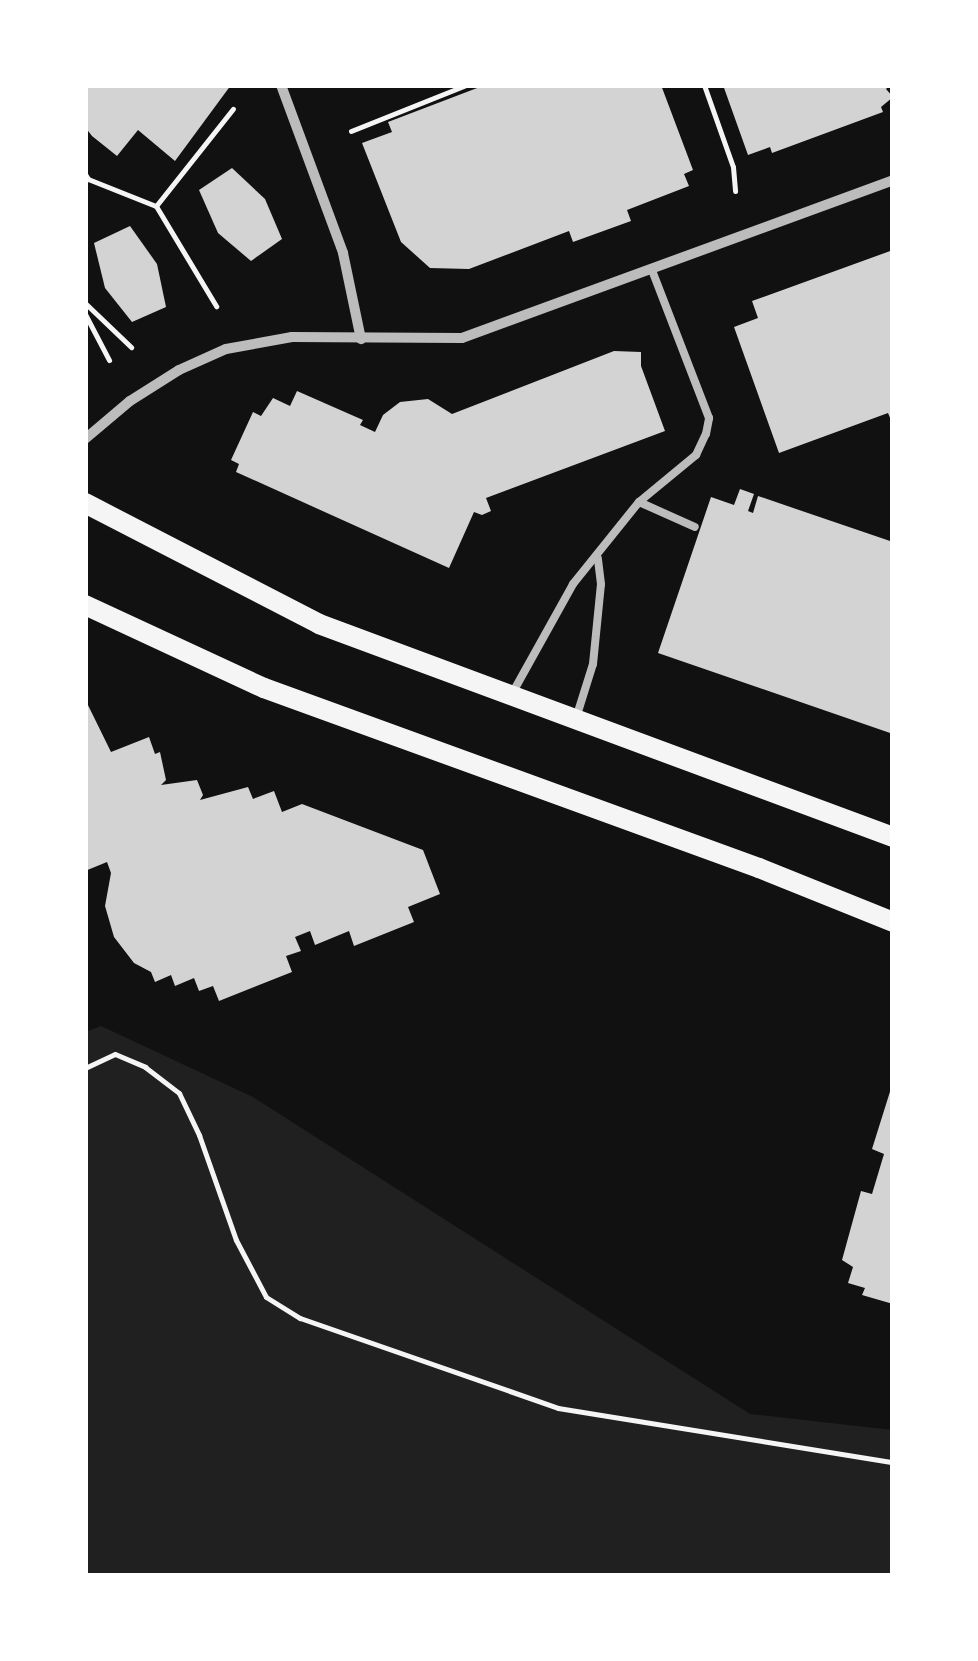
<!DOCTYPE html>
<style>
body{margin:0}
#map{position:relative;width:978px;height:1661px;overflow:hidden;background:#111;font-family:"Noto Sans",sans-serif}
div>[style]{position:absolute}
.green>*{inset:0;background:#202020}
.building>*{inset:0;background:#d3d3d3}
.path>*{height:5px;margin:-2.5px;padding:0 2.5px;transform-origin:2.5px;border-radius:2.5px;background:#f5f5f5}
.service>*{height:8px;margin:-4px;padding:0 4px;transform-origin:4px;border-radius:4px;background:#bcbcbc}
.minor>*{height:10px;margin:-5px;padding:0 5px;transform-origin:5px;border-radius:5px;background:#bcbcbc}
.secondary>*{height:20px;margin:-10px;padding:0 10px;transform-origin:10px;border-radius:10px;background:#f5f5f5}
span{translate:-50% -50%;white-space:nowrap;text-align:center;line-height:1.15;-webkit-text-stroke:8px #fff;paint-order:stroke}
.frame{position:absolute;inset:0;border:88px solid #fff;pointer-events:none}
</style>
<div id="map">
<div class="green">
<div style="clip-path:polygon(101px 1026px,253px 1097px,750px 1414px,893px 1430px,893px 1576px,85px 1576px,85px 1032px)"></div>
</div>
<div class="building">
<div style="clip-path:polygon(85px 85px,231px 85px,175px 161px,138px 130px,117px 156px,92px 136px,85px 127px)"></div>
<div style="clip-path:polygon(485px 85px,661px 85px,693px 170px,684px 174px,689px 186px,627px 210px,631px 221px,573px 242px,569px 231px,469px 269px,430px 268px,401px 242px,362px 143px,392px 132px,388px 122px)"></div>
<div style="clip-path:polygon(723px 85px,890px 85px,886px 89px,893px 97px,881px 107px,883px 112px,772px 153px,770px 147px,748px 155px)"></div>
<div style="clip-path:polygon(232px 168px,265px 199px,282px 239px,251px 261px,218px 233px,199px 190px)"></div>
<div style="clip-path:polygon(130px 226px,157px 264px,166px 307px,132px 322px,105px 288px,94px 243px)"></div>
<div style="clip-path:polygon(893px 250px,893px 425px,888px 413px,779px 453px,734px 327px,758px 318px,752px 301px)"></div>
<div style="clip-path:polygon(614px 351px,641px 352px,641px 366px,665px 431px,486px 498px,491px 511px,482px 515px,474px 512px,449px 568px,236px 472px,239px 464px,231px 460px,253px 412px,261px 416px,273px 398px,290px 406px,297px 391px,363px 420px,360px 425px,375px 432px,383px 415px,400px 402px,428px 399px,452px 414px)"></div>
<div style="clip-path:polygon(740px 489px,754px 494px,748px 511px,753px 513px,758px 496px,893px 542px,893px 734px,658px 653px,711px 497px,734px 505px)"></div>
<div style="clip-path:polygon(85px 699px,111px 752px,149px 737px,155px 754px,160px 752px,166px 780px,161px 785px,197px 780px,203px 795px,200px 800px,248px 787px,253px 799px,274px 791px,282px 812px,302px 804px,423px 850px,440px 894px,408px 907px,414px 922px,354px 946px,349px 931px,315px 945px,310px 931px,295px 937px,301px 951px,286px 956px,292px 972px,219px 1001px,213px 986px,199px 991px,194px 978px,175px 986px,171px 975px,155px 982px,151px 972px,134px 963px,114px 937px,105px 906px,111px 873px,107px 862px,85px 871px)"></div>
<div style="clip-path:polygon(893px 1082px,893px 1304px,862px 1295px,865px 1288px,848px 1283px,853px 1267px,842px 1260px,861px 1191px,872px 1194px,884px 1154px,872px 1149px)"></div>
</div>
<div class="path">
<div style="left:704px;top:85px;width:87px;rotate:70.5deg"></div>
<div style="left:733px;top:167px;width:24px;rotate:85deg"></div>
<div style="left:351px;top:131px;width:124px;rotate:-21.8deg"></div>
<div style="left:85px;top:174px;width:6px;rotate:59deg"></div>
<div style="left:88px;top:179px;width:73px;rotate:21.7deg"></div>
<div style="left:156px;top:206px;width:124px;rotate:-51.6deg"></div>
<div style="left:156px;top:206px;width:117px;rotate:59deg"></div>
<div style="left:85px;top:303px;width:64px;rotate:43.7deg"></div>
<div style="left:85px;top:314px;width:52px;rotate:62.4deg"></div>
<div style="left:85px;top:1068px;width:33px;rotate:-25deg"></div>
<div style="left:115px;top:1054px;width:33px;rotate:23deg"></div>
<div style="left:145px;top:1067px;width:43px;rotate:37.4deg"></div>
<div style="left:179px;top:1093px;width:47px;rotate:64.5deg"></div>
<div style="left:199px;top:1135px;width:111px;rotate:70.6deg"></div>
<div style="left:236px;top:1240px;width:64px;rotate:62.2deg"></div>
<div style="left:266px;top:1297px;width:40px;rotate:32deg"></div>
<div style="left:300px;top:1318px;width:273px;rotate:19.2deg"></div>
<div style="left:558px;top:1408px;width:339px;rotate:9.2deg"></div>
</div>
<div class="service">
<div style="left:639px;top:502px;width:61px;rotate:24.1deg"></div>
<div style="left:513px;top:692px;width:124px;rotate:-60.9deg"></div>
<div style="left:573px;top:584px;width:105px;rotate:-51.2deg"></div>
<div style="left:639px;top:502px;width:74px;rotate:-39.5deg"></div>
<div style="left:696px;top:455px;width:23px;rotate:-65deg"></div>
<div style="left:706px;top:434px;width:16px;rotate:-79deg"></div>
<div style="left:709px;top:418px;width:159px;rotate:-111.1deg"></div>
<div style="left:577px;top:715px;width:53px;rotate:-72.6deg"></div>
<div style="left:593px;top:664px;width:80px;rotate:-84.3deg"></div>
<div style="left:601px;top:584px;width:26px;rotate:-97deg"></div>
</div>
<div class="minor">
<div style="left:281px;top:85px;width:179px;rotate:69.7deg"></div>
<div style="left:343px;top:253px;width:88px;rotate:78.2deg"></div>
<div style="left:85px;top:439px;width:59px;rotate:-40.2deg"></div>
<div style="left:130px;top:401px;width:58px;rotate:-32.3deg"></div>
<div style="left:179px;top:370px;width:51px;rotate:-24.1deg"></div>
<div style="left:226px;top:349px;width:67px;rotate:-10.3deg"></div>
<div style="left:292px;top:337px;width:170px;rotate:0.3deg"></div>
<div style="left:462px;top:338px;width:459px;rotate:-20.1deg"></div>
</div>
<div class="secondary">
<div style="left:85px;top:503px;width:263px;rotate:27.3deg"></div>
<div style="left:319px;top:624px;width:612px;rotate:20.36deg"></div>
<div style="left:85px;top:605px;width:197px;rotate:24.9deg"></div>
<div style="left:264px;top:688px;width:527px;rotate:19.98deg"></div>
<div style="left:759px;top:868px;width:144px;rotate:21.9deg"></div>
</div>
<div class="frame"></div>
</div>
